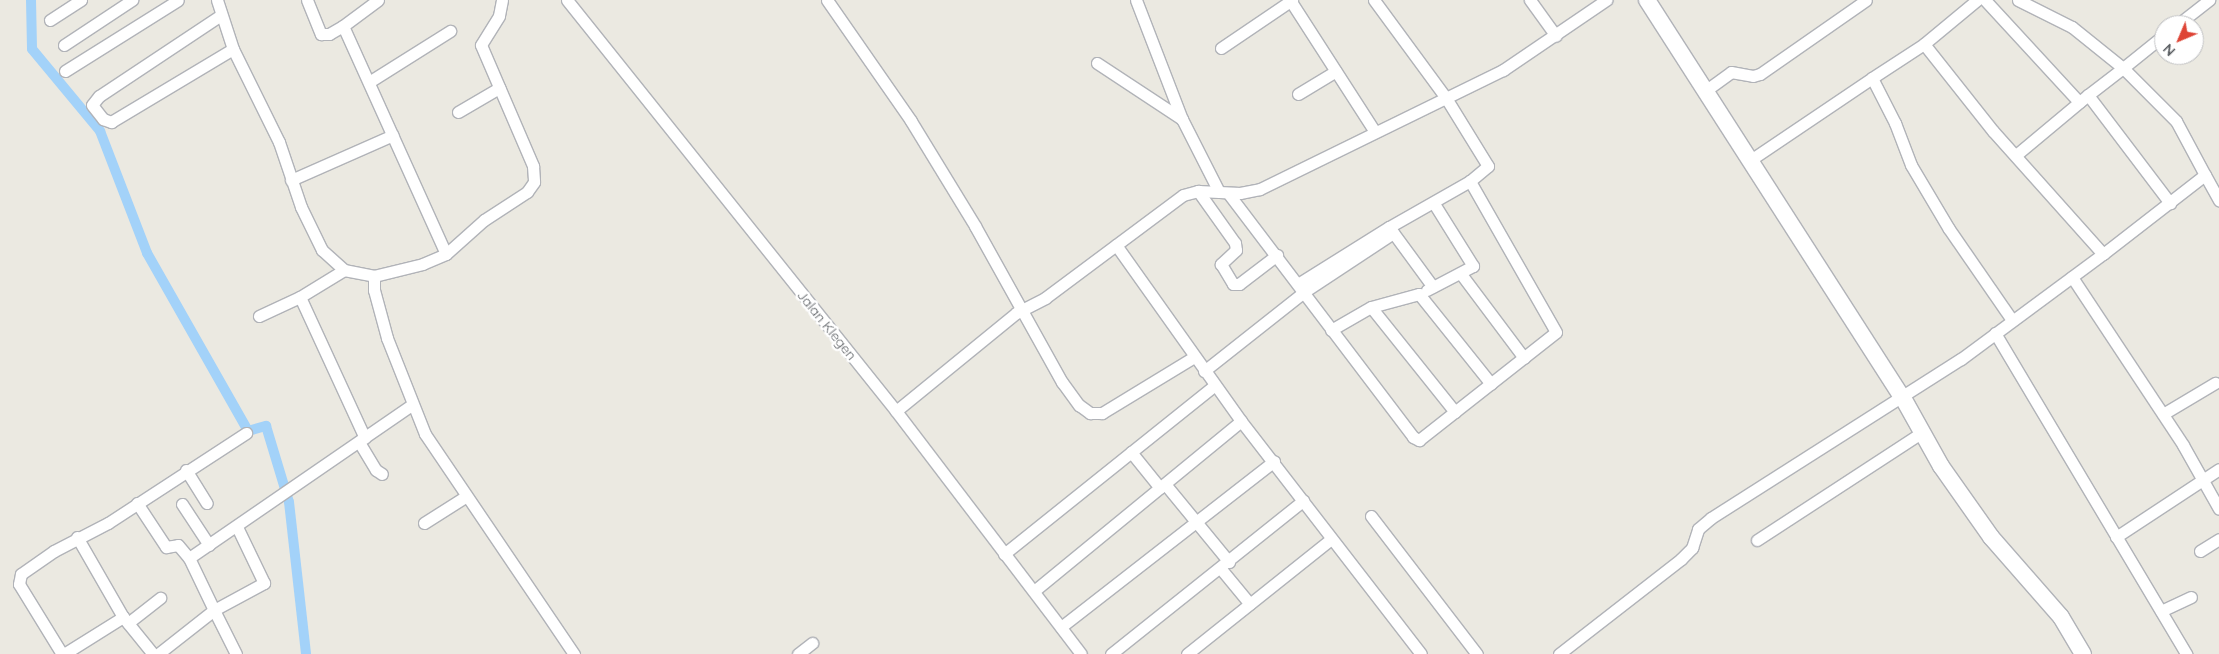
<!DOCTYPE html>
<style>
body{margin:0}
#map{position:relative;width:2219px;height:654px;overflow:hidden;background:#ebe9e1;font-family:Quicksand,sans-serif}
div>[style]{position:absolute}
.canal>*{height:10px;margin:-5px;padding:0 5px;transform-origin:5px;border-radius:5px;background:#a3d2f9}
.roads{filter:drop-shadow(1px 0 #b1b3b8) drop-shadow(-1px 0 #b1b3b8) drop-shadow(0 1px #b1b3b8) drop-shadow(0 -1px #b1b3b8)}
.street>*{height:11px;margin:-5.5px;padding:0 5.5px;transform-origin:5.5px;border-radius:5.5px;background:#fff}
.secondary>*{height:16px;margin:-8px;padding:0 8px;transform-origin:8px;border-radius:8px;background:#fff}
span{translate:-50% -50%;white-space:nowrap;text-align:center;line-height:1.15;-webkit-text-stroke:5px #fff;paint-order:stroke}
.street-label{font-size:14px;color:#595d61}
.north{position:absolute;left:2154px;top:15px;width:50px;height:50px;box-sizing:border-box;background:#fff;border:1px solid #bdbec0;border-radius:50%;rotate:225deg;font-size:14px;font-weight:700;line-height:20px;text-align:center;color:#595d61}
.north::after{content:'';display:block;margin:auto;width:18px;height:22px;background:#de4435;clip-path:polygon(50% 0,100% 100%,50% 72%,0 100%)}
</style>
<div id="map">
<div class="canal">
<div style="left:31px;top:0;width:49px;rotate:88.8deg"></div>
<div style="left:32px;top:49px;width:107px;rotate:50.3deg"></div>
<div style="left:100px;top:131px;width:131px;rotate:68.9deg"></div>
<div style="left:147px;top:253px;width:205px;rotate:60.4deg"></div>
<div style="left:248px;top:431px;width:19px;rotate:-16deg"></div>
<div style="left:266px;top:426px;width:79px;rotate:73.2deg"></div>
<div style="left:289px;top:502px;width:153px;rotate:83.6deg"></div>
</div>
<div class="roads">
<div class="street">
<div style="left:217px;top:0;width:52px;rotate:71.9deg"></div>
<div style="left:233px;top:49px;width:104px;rotate:63.7deg"></div>
<div style="left:279px;top:142px;width:69px;rotate:71.3deg"></div>
<div style="left:301px;top:207px;width:48px;rotate:64deg"></div>
<div style="left:322px;top:250px;width:30px;rotate:42deg"></div>
<div style="left:344px;top:270px;width:31px;rotate:11deg"></div>
<div style="left:307px;top:0;width:37px;rotate:68deg"></div>
<div style="left:321px;top:34px;width:8px"></div>
<div style="left:329px;top:34px;width:16px;rotate:-30deg"></div>
<div style="left:378px;top:0;width:44px;rotate:143.4deg"></div>
<div style="left:343px;top:26px;width:250px;rotate:65.7deg"></div>
<div style="left:502px;top:0;width:16px;rotate:101deg"></div>
<div style="left:499px;top:16px;width:34px;rotate:122deg"></div>
<div style="left:481px;top:45px;width:132px;rotate:66.7deg"></div>
<div style="left:533px;top:166px;width:16px;rotate:86deg"></div>
<div style="left:534px;top:182px;width:12px;rotate:125deg"></div>
<div style="left:527px;top:192px;width:51px;rotate:146.9deg"></div>
<div style="left:484px;top:220px;width:51px;rotate:138.2deg"></div>
<div style="left:446px;top:254px;width:25px;rotate:157deg"></div>
<div style="left:423px;top:264px;width:50px;rotate:166.2deg"></div>
<div style="left:374px;top:276px;width:14px;rotate:90deg"></div>
<div style="left:374px;top:290px;width:50px;rotate:74.8deg"></div>
<div style="left:387px;top:338px;width:103px;rotate:68.4deg"></div>
<div style="left:425px;top:434px;width:266px;rotate:55.9deg"></div>
<div style="left:567px;top:0;width:526px;rotate:51.32deg"></div>
<div style="left:896px;top:411px;width:305px;rotate:52.7deg"></div>
<div style="left:827px;top:0;width:147px;rotate:55.2deg"></div>
<div style="left:911px;top:121px;width:123px;rotate:58.6deg"></div>
<div style="left:975px;top:226px;width:179px;rotate:60.9deg"></div>
<div style="left:1062px;top:382px;width:29px;rotate:54deg"></div>
<div style="left:1079px;top:405px;width:14px;rotate:36deg"></div>
<div style="left:1090px;top:413px;width:12px"></div>
<div style="left:1102px;top:413px;width:108px;rotate:-31.3deg"></div>
<div style="left:1136px;top:0;width:128px;rotate:68.9deg"></div>
<div style="left:1182px;top:119px;width:80px;rotate:63.1deg"></div>
<div style="left:1290px;top:0;width:157px;rotate:57.2deg"></div>
<div style="left:1374px;top:0;width:122px;rotate:53.7deg"></div>
<div style="left:1446px;top:98px;width:80px;rotate:58.3deg"></div>
<div style="left:1488px;top:166px;width:23px;rotate:140deg"></div>
<div style="left:1470px;top:181px;width:93px;rotate:150.4deg"></div>
<div style="left:1530px;top:0;width:44px;rotate:54.2deg"></div>
<div style="left:1977px;top:0;width:69px;rotate:140.3deg"></div>
<div style="left:1924px;top:44px;width:62px;rotate:146.8deg"></div>
<div style="left:1872px;top:78px;width:51px;rotate:62.9deg"></div>
<div style="left:1895px;top:123px;width:45px;rotate:69.1deg"></div>
<div style="left:1911px;top:165px;width:74px;rotate:59.3deg"></div>
<div style="left:1949px;top:229px;width:111px;rotate:55.3deg"></div>
<div style="left:1985px;top:0;width:139px;rotate:47.3deg"></div>
<div style="left:2018px;top:0;width:60px;rotate:26.6deg"></div>
<div style="left:2072px;top:27px;width:65px;rotate:38.8deg"></div>
<div style="left:2123px;top:68px;width:44px;rotate:142.4deg"></div>
<div style="left:221px;top:15px;width:146px;rotate:146.4deg"></div>
<div style="left:99px;top:96px;width:11px;rotate:128deg"></div>
<div style="left:92px;top:105px;width:18px;rotate:52deg"></div>
<div style="left:103px;top:119px;width:9px;rotate:21deg"></div>
<div style="left:111px;top:122px;width:142px;rotate:-30.9deg"></div>
<div style="left:50px;top:20px;width:37px;rotate:-33deg"></div>
<div style="left:2177px;top:25px;width:41px;rotate:-38deg"></div>
<div style="left:1924px;top:44px;width:111px;rotate:51.6deg"></div>
<div style="left:1993px;top:131px;width:165px;rotate:48.2deg"></div>
<div style="left:64px;top:45px;width:82px;rotate:-33.5deg"></div>
<div style="left:1221px;top:48px;width:86px;rotate:-34.1deg"></div>
<div style="left:1097px;top:63px;width:102px;rotate:33.4deg"></div>
<div style="left:65px;top:71px;width:133px;rotate:-32.1deg"></div>
<div style="left:369px;top:82px;width:96px;rotate:-32.2deg"></div>
<div style="left:1705px;top:91px;width:32px;rotate:-36deg"></div>
<div style="left:1731px;top:72px;width:22px;rotate:10deg"></div>
<div style="left:1753px;top:76px;width:7px;rotate:-16deg"></div>
<div style="left:1760px;top:74px;width:129px;rotate:-34.9deg"></div>
<div style="left:1298px;top:94px;width:44px;rotate:-31.2deg"></div>
<div style="left:458px;top:112px;width:48px;rotate:-30.3deg"></div>
<div style="left:2016px;top:155px;width:94px;rotate:-39.8deg"></div>
<div style="left:2088px;top:95px;width:136px;rotate:52.8deg"></div>
<div style="left:1749px;top:161px;width:148px;rotate:-34deg"></div>
<div style="left:2205px;top:175px;width:29px;rotate:61deg"></div>
<div style="left:291px;top:180px;width:111px;rotate:-23.8deg"></div>
<div style="left:1198px;top:191px;width:64px;rotate:54.6deg"></div>
<div style="left:1235px;top:243px;width:7px;rotate:82deg"></div>
<div style="left:1236px;top:250px;width:21px;rotate:137deg"></div>
<div style="left:1221px;top:264px;width:23px;rotate:59deg"></div>
<div style="left:1233px;top:284px;width:6px"></div>
<div style="left:1239px;top:284px;width:48px;rotate:-37.3deg"></div>
<div style="left:1228px;top:193px;width:306px;rotate:52.8deg"></div>
<div style="left:1413px;top:437px;width:7px;rotate:27deg"></div>
<div style="left:1419px;top:440px;width:174px;rotate:-38.2deg"></div>
<div style="left:1556px;top:332px;width:174px;rotate:-119.7deg"></div>
<div style="left:1116px;top:245px;width:216px;rotate:54.6deg"></div>
<div style="left:1241px;top:421px;width:294px;rotate:52.3deg"></div>
<div style="left:344px;top:270px;width:52px;rotate:148.5deg"></div>
<div style="left:300px;top:297px;width:155px;rotate:65.3deg"></div>
<div style="left:1461px;top:274px;width:105px;rotate:53.1deg"></div>
<div style="left:2072px;top:277px;width:201px;rotate:56.5deg"></div>
<div style="left:2183px;top:445px;width:73px;rotate:60.6deg"></div>
<div style="left:1298px;top:284px;width:107px;rotate:-32.1deg"></div>
<div style="left:1389px;top:227px;width:74px;rotate:53.7deg"></div>
<div style="left:1427px;top:290px;width:52px;rotate:-27.6deg"></div>
<div style="left:1473px;top:266px;width:75px;rotate:-122deg"></div>
<div style="left:259px;top:316px;width:45px;rotate:-24.9deg"></div>
<div style="left:1331px;top:330px;width:46px;rotate:-29.9deg"></div>
<div style="left:1995px;top:333px;width:374px;rotate:59.2deg"></div>
<div style="left:1204px;top:371px;width:127px;rotate:-38.3deg"></div>
<div style="left:1304px;top:292px;width:107px;rotate:-33.5deg"></div>
<div style="left:896px;top:411px;width:155px;rotate:-39.2deg"></div>
<div style="left:1016px;top:313px;width:33px;rotate:-27deg"></div>
<div style="left:1045px;top:298px;width:172px;rotate:-36.7deg"></div>
<div style="left:1183px;top:195px;width:16px;rotate:-15deg"></div>
<div style="left:1198px;top:191px;width:42px;rotate:2.7deg"></div>
<div style="left:1240px;top:193px;width:20px;rotate:-11deg"></div>
<div style="left:1260px;top:189px;width:271px;rotate:-26.1deg"></div>
<div style="left:1503px;top:70px;width:125px;rotate:-34.2deg"></div>
<div style="left:1455px;top:412px;width:134px;rotate:-128.7deg"></div>
<div style="left:1371px;top:307px;width:50px;rotate:-15.2deg"></div>
<div style="left:1419px;top:294px;width:115px;rotate:51.3deg"></div>
<div style="left:2163px;top:414px;width:61px;rotate:-30.8deg"></div>
<div style="left:359px;top:442px;width:33px;rotate:59deg"></div>
<div style="left:376px;top:470px;width:7px;rotate:34deg"></div>
<div style="left:1131px;top:452px;width:46px;rotate:51.1deg"></div>
<div style="left:186px;top:470px;width:39px;rotate:58deg"></div>
<div style="left:1165px;top:484px;width:101px;rotate:50.6deg"></div>
<div style="left:137px;top:503px;width:53px;rotate:56.6deg"></div>
<div style="left:166px;top:547px;width:12px;rotate:-9deg"></div>
<div style="left:178px;top:545px;width:17px;rotate:50deg"></div>
<div style="left:182px;top:504px;width:49px;rotate:56.6deg"></div>
<div style="left:1371px;top:516px;width:174px;rotate:52.5deg"></div>
<div style="left:424px;top:523px;width:49px;rotate:-32.4deg"></div>
<div style="left:77px;top:537px;width:92px;rotate:60.1deg"></div>
<div style="left:123px;top:617px;width:48px;rotate:51deg"></div>
<div style="left:2116px;top:537px;width:123px;rotate:-33.4deg"></div>
<div style="left:1757px;top:540px;width:196px;rotate:-33.1deg"></div>
<div style="left:2200px;top:551px;width:22px;rotate:-32deg"></div>
<div style="left:1004px;top:554px;width:270px;rotate:-38.7deg"></div>
<div style="left:1221px;top:569px;width:45px;rotate:50.4deg"></div>
<div style="left:1034px;top:591px;width:268px;rotate:-39.4deg"></div>
<div style="left:2161px;top:611px;width:33px;rotate:-25deg"></div>
<div style="left:128px;top:623px;width:41px;rotate:-38deg"></div>
<div style="left:1061px;top:627px;width:270px;rotate:-37.9deg"></div>
<div style="left:62px;top:654px;width:82px;rotate:-121.6deg"></div>
<div style="left:19px;top:584px;width:10px;rotate:-79deg"></div>
<div style="left:21px;top:574px;width:40px;rotate:-34.9deg"></div>
<div style="left:54px;top:551px;width:61px;rotate:-27.4deg"></div>
<div style="left:108px;top:523px;width:165px;rotate:-33.1deg"></div>
<div style="left:64px;top:654px;width:70px;rotate:-32.1deg"></div>
<div style="left:158px;top:654px;width:71px;rotate:-38.2deg"></div>
<div style="left:214px;top:610px;width:58px;rotate:-115.7deg"></div>
<div style="left:189px;top:558px;width:270px;rotate:-34.5deg"></div>
<div style="left:236px;top:654px;width:49px;rotate:-116.6deg"></div>
<div style="left:214px;top:610px;width:57px;rotate:-28.4deg"></div>
<div style="left:264px;top:583px;width:62px;rotate:-115.7deg"></div>
<div style="left:798px;top:654px;width:18px;rotate:-38deg"></div>
<div style="left:1111px;top:654px;width:246px;rotate:-38.6deg"></div>
<div style="left:1187px;top:654px;width:184px;rotate:-38.6deg"></div>
<div style="left:1559px;top:654px;width:155px;rotate:-37.9deg"></div>
<div style="left:1681px;top:559px;width:16px;rotate:-45deg"></div>
<div style="left:1692px;top:548px;width:20px;rotate:-72deg"></div>
<div style="left:1698px;top:529px;width:17px;rotate:-40deg"></div>
<div style="left:1711px;top:518px;width:296px;rotate:-32.5deg"></div>
<div style="left:1961px;top:359px;width:177px;rotate:-36.5deg"></div>
<div style="left:2103px;top:254px;width:129px;rotate:-37.8deg"></div>
<div style="left:2205px;top:175px;width:61px;rotate:-118.2deg"></div>
<div style="left:2176px;top:121px;width:75px;rotate:-135deg"></div>
<div style="left:2123px;top:68px;width:53px;rotate:-38.8deg"></div>
</div>
<div class="secondary">
<div style="left:1647px;top:0;width:473px;rotate:57.3deg"></div>
<div style="left:1903px;top:398px;width:78px;rotate:60.8deg"></div>
<div style="left:1941px;top:466px;width:87px;rotate:54.8deg"></div>
<div style="left:1991px;top:537px;width:106px;rotate:48.8deg"></div>
<div style="left:2061px;top:617px;width:43px;rotate:59.3deg"></div>
</div>
</div>
<div class="street-label">
<span style="left:827px;top:325px;rotate:51deg">Jalan Klegen</span>
</div>
<div class="north">N</div>
</div>
